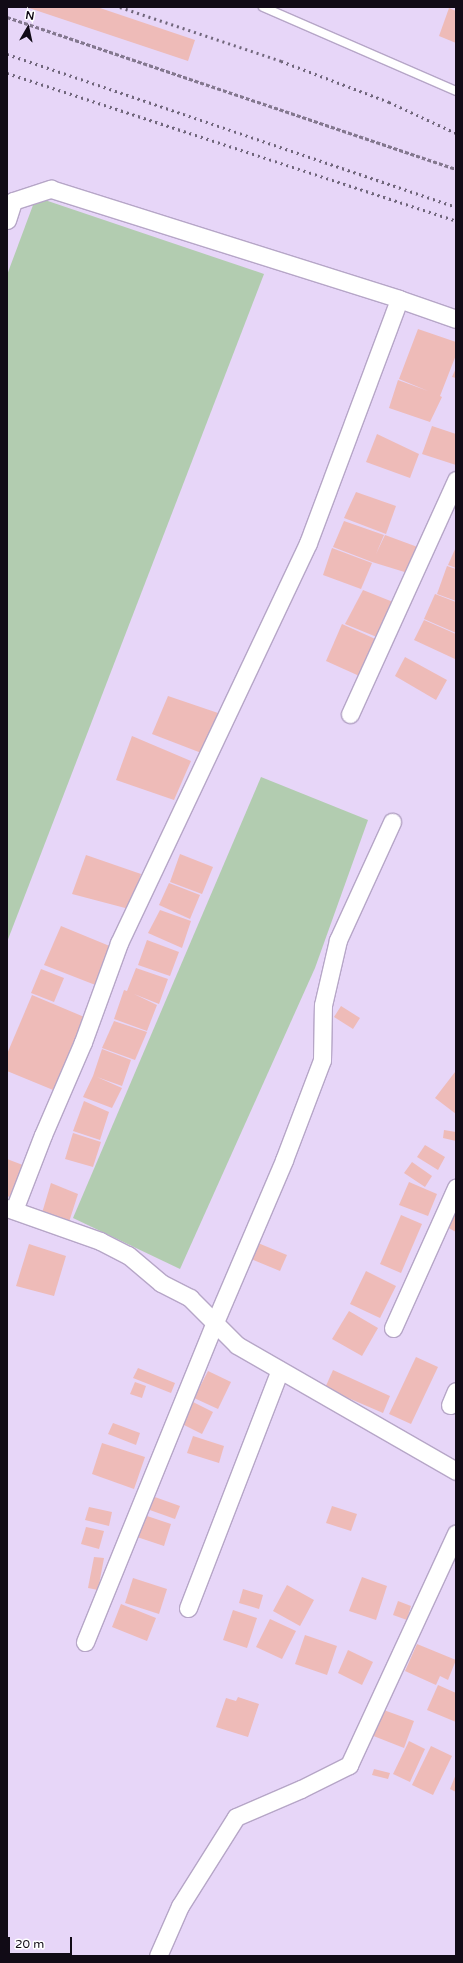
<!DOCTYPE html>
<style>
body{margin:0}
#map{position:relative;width:463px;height:1963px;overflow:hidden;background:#e7d6f8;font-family:"Varela Round",sans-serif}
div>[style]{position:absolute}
.green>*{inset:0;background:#b2ccb0}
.building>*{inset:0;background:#eebbb8}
.path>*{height:2.5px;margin-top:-1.25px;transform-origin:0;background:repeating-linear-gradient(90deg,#83778e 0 4px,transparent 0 6px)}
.roads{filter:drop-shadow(1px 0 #b6a6c7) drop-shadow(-1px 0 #b6a6c7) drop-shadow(0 1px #b6a6c7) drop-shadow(0 -1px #b6a6c7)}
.lane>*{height:8px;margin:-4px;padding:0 4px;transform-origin:4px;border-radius:4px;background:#fff}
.street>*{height:17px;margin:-8.5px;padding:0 8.5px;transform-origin:8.5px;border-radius:8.5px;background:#fff}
.rail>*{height:3px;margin-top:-1.5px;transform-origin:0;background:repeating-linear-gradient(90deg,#70667b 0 2px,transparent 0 6px)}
span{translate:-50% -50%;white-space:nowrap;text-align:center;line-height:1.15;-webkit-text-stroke:3px #fff;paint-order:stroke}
.frame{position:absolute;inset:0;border:8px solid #110b16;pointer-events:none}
.north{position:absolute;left:8px;top:8px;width:40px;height:40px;-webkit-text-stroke:3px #fff;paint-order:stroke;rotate:9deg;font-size:11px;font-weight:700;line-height:16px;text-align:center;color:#110b16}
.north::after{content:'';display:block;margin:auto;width:14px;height:18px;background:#110b16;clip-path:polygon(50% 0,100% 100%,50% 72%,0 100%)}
.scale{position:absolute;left:8px;top:1937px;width:64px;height:18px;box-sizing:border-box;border:2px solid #110b16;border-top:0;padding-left:5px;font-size:12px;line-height:14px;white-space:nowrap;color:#110b16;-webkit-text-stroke:3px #fff;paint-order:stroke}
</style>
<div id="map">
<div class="green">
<div style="clip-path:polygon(36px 197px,264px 274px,7px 942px,7px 275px)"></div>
<div style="clip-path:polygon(261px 777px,368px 820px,315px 968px,180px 1269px,73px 1218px)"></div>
</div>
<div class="building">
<div style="clip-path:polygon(26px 7px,97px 7px,195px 40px,188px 61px)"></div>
<div style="clip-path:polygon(449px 8px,456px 11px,456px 43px,439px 36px)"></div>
<div style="clip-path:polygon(418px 329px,456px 342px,456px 355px,440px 396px,442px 397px,430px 422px,389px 408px,398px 380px,428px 391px,399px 379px)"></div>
<div style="clip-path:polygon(456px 368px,456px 378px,452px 377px)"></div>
<div style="clip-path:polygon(432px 426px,456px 434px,456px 465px,422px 454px)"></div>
<div style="clip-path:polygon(377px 434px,419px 454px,410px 478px,366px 462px)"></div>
<div style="clip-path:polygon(356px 492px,396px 506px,386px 534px,344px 518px)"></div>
<div style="clip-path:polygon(344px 521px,384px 535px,376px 554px,385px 535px,423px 549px,411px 574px,372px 562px,333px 547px)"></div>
<div style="clip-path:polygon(456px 547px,456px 568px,448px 565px)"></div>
<div style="clip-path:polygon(332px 548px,372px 563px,361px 589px,323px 575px)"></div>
<div style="clip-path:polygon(447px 566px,456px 569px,456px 601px,437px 594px)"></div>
<div style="clip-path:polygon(363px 590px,398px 604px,384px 640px,345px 624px)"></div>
<div style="clip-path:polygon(435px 594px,456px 602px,456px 633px,424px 619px)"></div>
<div style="clip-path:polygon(424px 620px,456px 634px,455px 659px,414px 640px)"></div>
<div style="clip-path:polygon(342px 624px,382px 642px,366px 679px,326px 661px)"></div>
<div style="clip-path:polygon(405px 657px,447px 680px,436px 700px,395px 676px)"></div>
<div style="clip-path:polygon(168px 696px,221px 714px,204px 754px,152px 734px)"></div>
<div style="clip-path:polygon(132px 736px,191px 761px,174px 800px,116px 780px)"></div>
<div style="clip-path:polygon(180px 854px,213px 867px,202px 894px,170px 882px)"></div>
<div style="clip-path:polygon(86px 855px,141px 874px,129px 909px,72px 894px)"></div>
<div style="clip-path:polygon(169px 883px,200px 895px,190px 919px,159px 905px)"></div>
<div style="clip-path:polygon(160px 910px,191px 921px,182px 948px,148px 933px)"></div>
<div style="clip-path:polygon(61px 926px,112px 947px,98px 986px,44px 965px)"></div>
<div style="clip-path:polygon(147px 940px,179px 952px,170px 976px,138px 965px)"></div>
<div style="clip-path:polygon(136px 968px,168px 979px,159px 1004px,134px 994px,157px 1005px,147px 1031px,114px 1019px,124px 990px,127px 991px)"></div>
<div style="clip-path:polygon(41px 969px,64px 978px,54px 1002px,31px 993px)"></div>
<div style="clip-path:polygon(32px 995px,89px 1019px,58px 1092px,7px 1071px,7px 1054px)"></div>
<div style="clip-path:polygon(341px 1006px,360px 1018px,353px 1029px,334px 1017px)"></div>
<div style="clip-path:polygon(114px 1021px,147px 1032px,135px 1060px,102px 1048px)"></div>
<div style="clip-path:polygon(102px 1049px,131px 1060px,122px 1086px,97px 1077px,122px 1088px,112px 1108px,83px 1097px,93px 1076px)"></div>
<div style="clip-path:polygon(455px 1072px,456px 1072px,456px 1114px,435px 1098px)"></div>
<div style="clip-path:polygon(84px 1101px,109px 1112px,100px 1140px,73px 1131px)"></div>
<div style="clip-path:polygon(444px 1130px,456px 1132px,456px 1141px,443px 1138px)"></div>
<div style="clip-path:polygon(73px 1133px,101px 1142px,93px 1167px,65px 1159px)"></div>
<div style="clip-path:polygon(425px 1145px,445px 1157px,438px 1170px,417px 1157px)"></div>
<div style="clip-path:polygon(7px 1159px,28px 1167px,16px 1199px,7px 1196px)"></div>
<div style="clip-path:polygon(412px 1162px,432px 1176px,425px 1187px,404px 1173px)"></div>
<div style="clip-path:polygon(409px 1182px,437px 1194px,428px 1216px,399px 1205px)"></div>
<div style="clip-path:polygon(51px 1183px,78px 1194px,69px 1222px,42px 1213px)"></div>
<div style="clip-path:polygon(456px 1200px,456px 1232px,443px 1225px)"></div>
<div style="clip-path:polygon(401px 1215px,422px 1224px,401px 1273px,380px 1264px)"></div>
<div style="clip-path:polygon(258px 1243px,287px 1255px,280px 1271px,251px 1259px)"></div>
<div style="clip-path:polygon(29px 1244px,66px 1256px,54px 1296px,16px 1286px)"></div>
<div style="clip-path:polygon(366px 1271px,396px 1286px,380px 1318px,350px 1304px)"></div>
<div style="clip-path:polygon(349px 1311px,378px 1328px,362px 1356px,332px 1339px)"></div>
<div style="clip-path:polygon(416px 1357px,438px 1367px,411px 1424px,389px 1414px)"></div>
<div style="clip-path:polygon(138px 1368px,175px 1383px,171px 1393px,133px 1378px)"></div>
<div style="clip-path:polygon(333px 1370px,390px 1396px,383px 1413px,325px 1388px)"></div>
<div style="clip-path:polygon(208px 1371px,231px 1382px,218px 1409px,194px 1398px)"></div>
<div style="clip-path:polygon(135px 1382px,146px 1386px,142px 1398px,130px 1394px)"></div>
<div style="clip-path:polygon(191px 1401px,213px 1412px,202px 1434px,180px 1423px)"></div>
<div style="clip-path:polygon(113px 1423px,140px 1433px,136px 1445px,108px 1434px)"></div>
<div style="clip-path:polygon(193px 1436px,224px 1446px,219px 1463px,187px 1453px)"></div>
<div style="clip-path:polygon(102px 1443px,145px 1457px,134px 1489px,92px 1474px)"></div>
<div style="clip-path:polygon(152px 1496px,180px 1506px,175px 1519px,147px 1509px)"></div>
<div style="clip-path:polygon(332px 1506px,357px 1514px,351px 1531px,326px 1523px)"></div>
<div style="clip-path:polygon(89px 1507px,112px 1512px,109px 1526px,85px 1520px)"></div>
<div style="clip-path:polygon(144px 1515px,171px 1524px,164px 1546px,137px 1537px)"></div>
<div style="clip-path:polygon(86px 1527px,104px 1531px,99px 1549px,81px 1544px)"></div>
<div style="clip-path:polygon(94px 1557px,104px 1558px,98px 1590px,88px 1588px)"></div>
<div style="clip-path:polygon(362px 1577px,387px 1586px,376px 1620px,349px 1611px)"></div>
<div style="clip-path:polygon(133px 1578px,167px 1589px,159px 1614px,125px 1603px)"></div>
<div style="clip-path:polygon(287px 1585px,314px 1600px,300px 1626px,273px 1611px)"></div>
<div style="clip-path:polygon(243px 1589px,263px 1595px,259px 1609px,239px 1603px)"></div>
<div style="clip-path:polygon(398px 1601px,411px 1606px,407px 1620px,393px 1615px)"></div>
<div style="clip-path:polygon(121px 1604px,156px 1618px,147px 1641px,112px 1627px)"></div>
<div style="clip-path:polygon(233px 1610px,257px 1618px,247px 1648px,223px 1640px)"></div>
<div style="clip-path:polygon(270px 1619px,296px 1631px,282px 1659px,256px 1647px)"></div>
<div style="clip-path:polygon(305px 1635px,337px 1646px,327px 1675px,295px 1664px)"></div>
<div style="clip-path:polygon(417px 1644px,456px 1660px,448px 1680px,440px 1676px,436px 1685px,405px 1671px)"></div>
<div style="clip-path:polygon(348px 1650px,373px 1662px,362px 1685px,338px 1673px)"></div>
<div style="clip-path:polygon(438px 1685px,456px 1693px,456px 1722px,427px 1710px)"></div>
<div style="clip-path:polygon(238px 1697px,259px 1704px,248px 1737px,216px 1727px,226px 1698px,236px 1701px)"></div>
<div style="clip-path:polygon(381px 1709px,414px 1721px,404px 1748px,371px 1735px)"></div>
<div style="clip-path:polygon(409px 1741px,425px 1749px,410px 1782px,393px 1774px)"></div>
<div style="clip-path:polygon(431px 1746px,452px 1756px,433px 1795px,412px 1785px)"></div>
<div style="clip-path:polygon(374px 1769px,390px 1773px,388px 1779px,372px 1775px)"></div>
<div style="clip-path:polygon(456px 1774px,456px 1792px,450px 1789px)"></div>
</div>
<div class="path">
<div style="left:7px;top:17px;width:474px;rotate:18.7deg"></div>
</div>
<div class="roads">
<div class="lane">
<div style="left:263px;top:7px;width:210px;rotate:23.5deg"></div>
</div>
<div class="street">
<div style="left:7px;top:220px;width:20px;rotate:-72deg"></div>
<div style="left:13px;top:201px;width:40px;rotate:-18deg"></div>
<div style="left:51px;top:189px;width:365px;rotate:17.5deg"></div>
<div style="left:399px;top:299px;width:60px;rotate:19.3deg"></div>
<div style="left:350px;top:714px;width:257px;rotate:-65.6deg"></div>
<div style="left:7px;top:1208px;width:99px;rotate:19.5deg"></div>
<div style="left:100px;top:1241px;width:31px;rotate:27deg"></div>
<div style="left:128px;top:1255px;width:43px;rotate:40.3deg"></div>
<div style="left:161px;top:1283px;width:33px;rotate:27deg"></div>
<div style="left:190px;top:1298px;width:66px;rotate:45deg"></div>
<div style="left:237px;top:1345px;width:253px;rotate:29.9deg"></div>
<div style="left:14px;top:1210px;width:80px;rotate:-68.9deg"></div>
<div style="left:43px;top:1135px;width:101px;rotate:-66.7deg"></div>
<div style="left:83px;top:1042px;width:105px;rotate:-70deg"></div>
<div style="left:119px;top:943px;width:442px;rotate:-64.7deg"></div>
<div style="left:308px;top:543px;width:260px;rotate:-69.5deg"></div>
<div style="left:393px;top:1328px;width:154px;rotate:-65.8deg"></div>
<div style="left:450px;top:1405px;width:15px;rotate:-67deg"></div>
<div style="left:188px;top:1608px;width:255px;rotate:-68.9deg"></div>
<div style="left:85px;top:1642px;width:345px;rotate:-67.9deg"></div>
<div style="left:215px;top:1322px;width:176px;rotate:-66.9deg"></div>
<div style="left:284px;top:1160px;width:107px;rotate:-69.2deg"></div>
<div style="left:322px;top:1060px;width:55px;rotate:-89deg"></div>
<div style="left:323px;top:1005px;width:67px;rotate:-77deg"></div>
<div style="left:338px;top:940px;width:130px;rotate:-65.4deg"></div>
<div style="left:158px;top:1956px;width:55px;rotate:-66.3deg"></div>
<div style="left:180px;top:1906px;width:105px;rotate:-57.8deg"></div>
<div style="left:236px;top:1817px;width:71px;rotate:-23.3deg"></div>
<div style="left:301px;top:1789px;width:54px;rotate:-26.6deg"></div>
<div style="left:349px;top:1765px;width:255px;rotate:-65.2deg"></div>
</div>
</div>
<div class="rail">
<div style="left:120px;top:7px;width:170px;rotate:18.5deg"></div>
<div style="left:281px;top:61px;width:116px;rotate:20.8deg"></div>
<div style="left:389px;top:102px;width:74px;rotate:24.8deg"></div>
<div style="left:7px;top:54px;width:474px;rotate:18.8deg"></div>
<div style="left:7px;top:73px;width:473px;rotate:18.2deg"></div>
</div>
<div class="frame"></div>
<div class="north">N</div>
<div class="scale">20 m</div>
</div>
